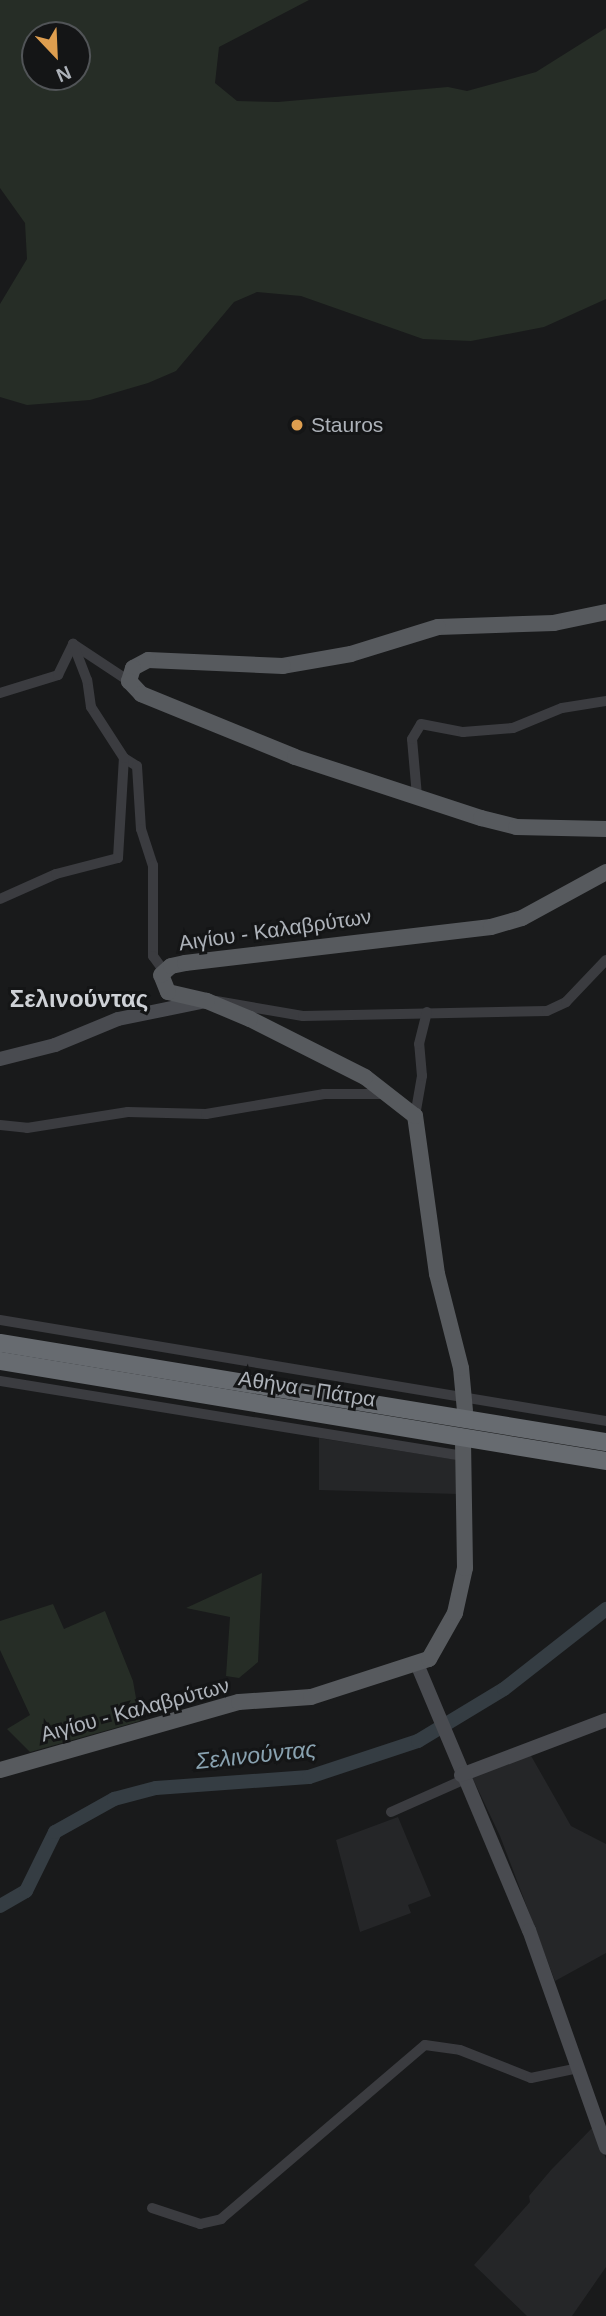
<!DOCTYPE html>
<meta charset="utf-8">
<style>
body{margin:0}
#map{position:relative;width:606px;height:2316px;overflow:hidden;background:#191a1b;font-family:Arial,sans-serif}
div>[style]{position:absolute}
.built>*{inset:0;background:#252628}
.green>*{inset:0;background:#262d26}
.river>*{height:14px;margin:-7px;padding:0 7px;transform-origin:7px;border-radius:7px;background:#353d43}
.street>*{height:10px;margin:-5px;padding:0 5px;transform-origin:5px;border-radius:5px;background:#3b3c40}
.secondary>*{height:14px;margin:-7px;padding:0 7px;transform-origin:7px;border-radius:7px;background:#494b50}
.primary>*{height:16px;margin:-8px;padding:0 8px;transform-origin:8px;border-radius:8px;background:#575a5e}
.highway>*{height:18px;margin:-9px;padding:0 9px;transform-origin:9px;border-radius:9px;background:#676b70}
.dots>*{width:19px;height:19px;translate:-50% -50%;box-sizing:border-box;border:4px solid #141516;border-radius:50%}
span{translate:-50% -50%;white-space:nowrap;text-align:center;line-height:1.15;-webkit-text-stroke:6px #141516;paint-order:stroke}
.poi-label{font-size:21px;color:#adb2b9}
.left{translate:0 -50%;text-align:left}
.street-label{font-size:21px;color:#adb2b9}
.water-label{font-size:23px;color:#89a2b0;font-style:italic}
.quarter-label{font-size:24px;color:#ced1d6;font-weight:700}
.north{position:absolute;left:21px;top:21px;width:70px;height:70px;box-sizing:border-box;background:#141516;border:2px solid #515457;border-radius:50%;rotate:157deg;font-size:19px;font-weight:700;line-height:28px;text-align:center;color:#adb2b9}
.north::after{content:'';display:block;margin:auto;width:24px;height:32px;background:#de9e4f;clip-path:polygon(50% 0,100% 100%,50% 72%,0 100%)}
</style>
<div id="map">
<div class="built">
<div style="clip-path:polygon(319px 1438px,458px 1460px,458px 1494px,319px 1490px)"></div>
<div style="clip-path:polygon(530px 1754px,571px 1826px,606px 1844px,606px 1953px,555px 1981px,500px 1836px,472px 1777px)"></div>
<div style="clip-path:polygon(398px 1817px,431px 1896px,408px 1905px,411px 1913px,360px 1932px,336px 1840px)"></div>
<div style="clip-path:polygon(594px 2126px,606px 2159px,606px 2267px,572px 2316px,527px 2316px,474px 2265px,530px 2202px,529px 2196px,551px 2170px)"></div>
</div>
<div class="green">
<div style="clip-path:polygon(evenodd,0 0,309px 0,219px 47px,215px 83px,237px 101px,278px 102px,448px 87px,467px 91px,536px 72px,606px 28px,606px 299px,544px 327px,471px 341px,423px 339px,301px 296px,257px 292px,234px 302px,176px 371px,148px 383px,90px 400px,27px 405px,0 397px,0 304px,27px 259px,25px 223px,0 188px,0 0,35px 35px,77px 35px,77px 77px,35px 77px,35px 35px)"></div>
<div style="clip-path:polygon(262px 1573px,258px 1662px,239px 1678px,226px 1676px,230px 1617px,186px 1608px)"></div>
<div style="clip-path:polygon(53px 1604px,64px 1629px,105px 1611px,133px 1681px,140px 1721px,30px 1752px,7px 1729px,30px 1715px,0 1650px,0 1621px)"></div>
</div>
<div class="river">
<div style="left:0;top:1906px;width:30px;rotate:-30deg"></div>
<div style="left:26px;top:1891px;width:66px;rotate:-63.8deg"></div>
<div style="left:55px;top:1832px;width:68px;rotate:-29.2deg"></div>
<div style="left:114px;top:1799px;width:43px;rotate:-14.7deg"></div>
<div style="left:156px;top:1788px;width:153px;rotate:-4.1deg"></div>
<div style="left:309px;top:1777px;width:115px;rotate:-18.3deg"></div>
<div style="left:418px;top:1741px;width:100px;rotate:-31.2deg"></div>
<div style="left:504px;top:1689px;width:130px;rotate:-38.1deg"></div>
</div>
<div class="street">
<div style="left:0;top:693px;width:61px;rotate:-17.2deg"></div>
<div style="left:58px;top:675px;width:34px;rotate:-64deg"></div>
<div style="left:73px;top:644px;width:67px;rotate:33.5deg"></div>
<div style="left:124px;top:758px;width:15px;rotate:32deg"></div>
<div style="left:137px;top:766px;width:63px;rotate:86.4deg"></div>
<div style="left:141px;top:829px;width:38px;rotate:72deg"></div>
<div style="left:153px;top:865px;width:91px;rotate:90deg"></div>
<div style="left:153px;top:956px;width:17px;rotate:54deg"></div>
<div style="left:417px;top:796px;width:57px;rotate:-95deg"></div>
<div style="left:412px;top:739px;width:17px;rotate:-59deg"></div>
<div style="left:421px;top:724px;width:43px;rotate:10.8deg"></div>
<div style="left:463px;top:732px;width:50px;rotate:-4.6deg"></div>
<div style="left:513px;top:728px;width:53px;rotate:-22.2deg"></div>
<div style="left:562px;top:708px;width:45px;rotate:-9deg"></div>
<div style="left:0;top:899px;width:61px;rotate:-24.1deg"></div>
<div style="left:56px;top:874px;width:64px;rotate:-14.5deg"></div>
<div style="left:118px;top:858px;width:100px;rotate:-86.6deg"></div>
<div style="left:124px;top:758px;width:61px;rotate:-122.9deg"></div>
<div style="left:91px;top:707px;width:27px;rotate:-98deg"></div>
<div style="left:87px;top:680px;width:39px;rotate:-111deg"></div>
<div style="left:216px;top:1001px;width:88px;rotate:9.8deg"></div>
<div style="left:303px;top:1016px;width:244px;rotate:-1.2deg"></div>
<div style="left:547px;top:1011px;width:21px;rotate:-25deg"></div>
<div style="left:566px;top:1002px;width:58px;rotate:-46.4deg"></div>
<div style="left:415px;top:1116px;width:41px;rotate:-80.1deg"></div>
<div style="left:422px;top:1076px;width:32px;rotate:-95deg"></div>
<div style="left:419px;top:1044px;width:33px;rotate:-76deg"></div>
<div style="left:0;top:1125px;width:27px;rotate:6deg"></div>
<div style="left:27px;top:1128px;width:102px;rotate:-9deg"></div>
<div style="left:128px;top:1112px;width:78px;rotate:1.5deg"></div>
<div style="left:206px;top:1114px;width:120px;rotate:-9.6deg"></div>
<div style="left:324px;top:1094px;width:64px"></div>
<div style="left:0;top:1320px;width:614px;rotate:9.46deg"></div>
<div style="left:0;top:1381px;width:471px;rotate:9.2deg"></div>
<div style="left:391px;top:1812px;width:79px;rotate:-24deg"></div>
<div style="left:152px;top:2208px;width:51px;rotate:18.4deg"></div>
<div style="left:200px;top:2224px;width:22px;rotate:-13deg"></div>
<div style="left:221px;top:2219px;width:268px;rotate:-40.5deg"></div>
<div style="left:425px;top:2045px;width:35px;rotate:8deg"></div>
<div style="left:460px;top:2050px;width:76px;rotate:21.5deg"></div>
<div style="left:531px;top:2078px;width:48px;rotate:-12deg"></div>
</div>
<div class="secondary">
<div style="left:0;top:1059px;width:57px;rotate:-14.3deg"></div>
<div style="left:55px;top:1045px;width:68px;rotate:-22.4deg"></div>
<div style="left:118px;top:1019px;width:90px;rotate:-11.6deg"></div>
<div style="left:417px;top:1664px;width:289px;rotate:67.2deg"></div>
<div style="left:529px;top:1930px;width:231px;rotate:70.5deg"></div>
<div style="left:461px;top:1775px;width:155px;rotate:-20.8deg"></div>
</div>
<div class="primary">
<div style="left:606px;top:612px;width:53px;rotate:168.1deg"></div>
<div style="left:554px;top:623px;width:116px;rotate:178deg"></div>
<div style="left:438px;top:627px;width:91px;rotate:162.8deg"></div>
<div style="left:351px;top:654px;width:69px;rotate:170deg"></div>
<div style="left:283px;top:666px;width:135px;rotate:-177.5deg"></div>
<div style="left:148px;top:660px;width:17px;rotate:152deg"></div>
<div style="left:133px;top:668px;width:14px;rotate:107deg"></div>
<div style="left:129px;top:681px;width:18px;rotate:47deg"></div>
<div style="left:141px;top:694px;width:166px;rotate:22.2deg"></div>
<div style="left:295px;top:757px;width:196px;rotate:18.2deg"></div>
<div style="left:481px;top:818px;width:36px;rotate:14deg"></div>
<div style="left:516px;top:827px;width:90px;rotate:1.3deg"></div>
<div style="left:465px;top:1411px;width:43px;rotate:-95.3deg"></div>
<div style="left:461px;top:1368px;width:97px;rotate:-104.3deg"></div>
<div style="left:437px;top:1274px;width:160px;rotate:-97.9deg"></div>
<div style="left:415px;top:1116px;width:63px;rotate:-142deg"></div>
<div style="left:365px;top:1077px;width:129px;rotate:-153.2deg"></div>
<div style="left:250px;top:1019px;width:47px;rotate:-157.3deg"></div>
<div style="left:207px;top:1001px;width:40px;rotate:-167deg"></div>
<div style="left:168px;top:992px;width:18px;rotate:-112deg"></div>
<div style="left:161px;top:975px;width:13px;rotate:-42deg"></div>
<div style="left:171px;top:966px;width:14px;rotate:-12deg"></div>
<div style="left:185px;top:963px;width:308px;rotate:-6.7deg"></div>
<div style="left:491px;top:927px;width:32px;rotate:-16deg"></div>
<div style="left:522px;top:918px;width:96px;rotate:-28.7deg"></div>
<div style="left:0;top:1770px;width:248px;rotate:-15.9deg"></div>
<div style="left:239px;top:1702px;width:72px;rotate:-4deg"></div>
<div style="left:311px;top:1697px;width:124px;rotate:-17.9deg"></div>
<div style="left:429px;top:1659px;width:53px;rotate:-60.5deg"></div>
<div style="left:455px;top:1613px;width:46px;rotate:-77.5deg"></div>
<div style="left:465px;top:1568px;width:126px;rotate:-90.9deg"></div>
</div>
<div class="highway">
<div style="left:0;top:1343px;width:614px;rotate:9.28deg"></div>
<div style="left:0;top:1361px;width:614px;rotate:9.37deg"></div>
</div>
<div class="dots">
<div style="left:297px;top:425px;background:#de9e4f"></div>
</div>
<div class="poi-label">
<span class="left" style="left:311px;top:425px">Stauros</span>
</div>
<div class="street-label">
<span style="left:275px;top:930px;rotate:-8deg">Αιγίου - Καλαβρύτων</span>
<span style="left:307px;top:1389px;rotate:9deg">Αθήνα - Πάτρα</span>
<span style="left:135px;top:1710px;rotate:-15deg">Αιγίου - Καλαβρύτων</span>
</div>
<div class="water-label">
<span style="left:256px;top:1755px;rotate:-6deg">Σελινούντας</span>
</div>
<div class="quarter-label">
<span style="left:79px;top:999px">Σελινούντας</span>
</div>
<div class="north">N</div>
</div>
